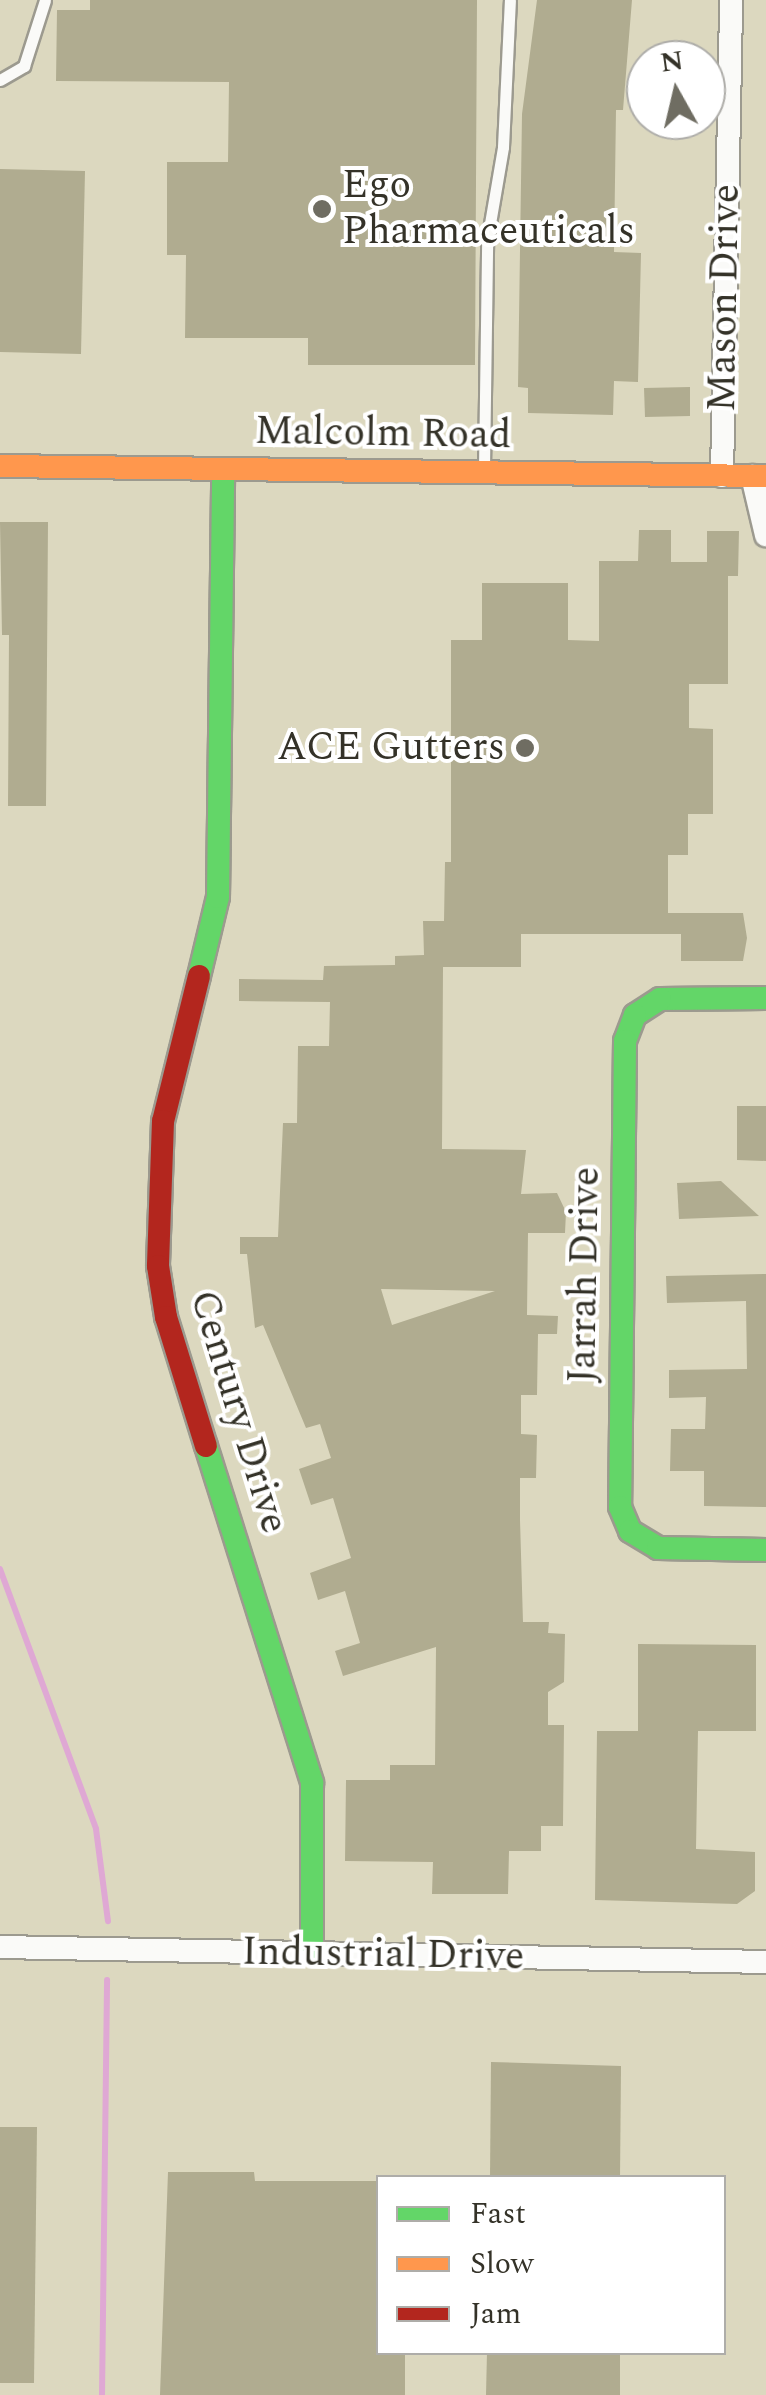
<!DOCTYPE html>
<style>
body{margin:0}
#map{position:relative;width:766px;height:2395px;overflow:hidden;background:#dddbcd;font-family:Spectral,serif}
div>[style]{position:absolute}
.built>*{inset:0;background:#dcd8bf}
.stream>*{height:6px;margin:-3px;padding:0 3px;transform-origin:3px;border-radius:3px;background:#dfa8d4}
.building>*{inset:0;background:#b0ac90}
.roads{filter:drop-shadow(2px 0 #9c9a8f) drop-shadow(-2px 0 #9c9a8f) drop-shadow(0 2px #9c9a8f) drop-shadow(0 -2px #9c9a8f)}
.lane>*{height:11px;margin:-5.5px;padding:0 5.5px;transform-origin:5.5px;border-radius:5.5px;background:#fafaf8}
.street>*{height:22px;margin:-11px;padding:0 11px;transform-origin:11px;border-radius:11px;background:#fafaf8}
.fast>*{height:22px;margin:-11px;padding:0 11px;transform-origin:11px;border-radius:11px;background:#63d668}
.slow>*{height:22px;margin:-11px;padding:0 11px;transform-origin:11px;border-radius:11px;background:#ff974d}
.jam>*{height:22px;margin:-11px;padding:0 11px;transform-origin:11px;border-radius:11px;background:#b3261e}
.dots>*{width:28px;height:28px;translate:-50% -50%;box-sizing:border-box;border:5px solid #fff;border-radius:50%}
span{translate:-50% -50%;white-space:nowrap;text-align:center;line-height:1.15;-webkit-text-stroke:8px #fff;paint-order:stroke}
.poi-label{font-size:40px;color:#343228}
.left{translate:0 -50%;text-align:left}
.right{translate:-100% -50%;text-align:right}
.street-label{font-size:40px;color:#343228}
.legend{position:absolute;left:376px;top:2175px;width:350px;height:180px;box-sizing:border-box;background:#fff;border:2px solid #aeada9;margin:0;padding:12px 18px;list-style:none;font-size:30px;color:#343228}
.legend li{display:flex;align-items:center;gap:20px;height:50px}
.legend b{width:50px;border:2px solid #aeada9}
.north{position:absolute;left:626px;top:40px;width:100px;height:100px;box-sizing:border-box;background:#fff;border:2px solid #aeada9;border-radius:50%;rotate:352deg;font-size:28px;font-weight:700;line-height:40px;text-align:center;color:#343228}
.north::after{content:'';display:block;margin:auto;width:35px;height:45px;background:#6f6d62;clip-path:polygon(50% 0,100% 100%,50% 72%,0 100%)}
</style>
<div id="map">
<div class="built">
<div style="clip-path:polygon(evenodd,0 0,766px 0,766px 2395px,0 2395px,0 0,646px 60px,706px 60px,706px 120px,646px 120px,646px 60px,0 0,378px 2178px,724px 2178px,724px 2352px,378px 2352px,378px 2178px)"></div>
</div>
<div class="stream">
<div style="left:0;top:1569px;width:277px;rotate:69.7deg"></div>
<div style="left:96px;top:1829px;width:93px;rotate:82.6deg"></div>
<div style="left:102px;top:2395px;width:415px;rotate:-89.3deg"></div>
</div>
<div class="building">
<div style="clip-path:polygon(90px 0,477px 0,475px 365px,308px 365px,308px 338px,185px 338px,186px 255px,167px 255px,167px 162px,228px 162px,229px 82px,56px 81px,57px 10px,90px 10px)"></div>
<div style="clip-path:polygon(537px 0,632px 0,623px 110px,616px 110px,614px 252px,641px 253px,638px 382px,614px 381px,613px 415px,528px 413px,528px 388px,518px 387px,522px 114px)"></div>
<div style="clip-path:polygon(0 169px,85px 171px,81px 354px,0 352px)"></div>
<div style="clip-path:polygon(690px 387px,690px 416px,645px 417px,644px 388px)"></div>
<div style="clip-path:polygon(0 522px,48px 522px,46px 806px,8px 806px,9px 635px,2px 635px)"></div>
<div style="clip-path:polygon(evenodd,639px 530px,671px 530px,671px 562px,707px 562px,707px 531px,739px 531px,738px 576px,728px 576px,728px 684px,689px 684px,689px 728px,713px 729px,713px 814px,688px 814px,688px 855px,668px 855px,668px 913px,743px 913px,747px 938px,743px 961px,681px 961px,681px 934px,521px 934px,521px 967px,443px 967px,442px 1149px,526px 1150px,521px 1194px,557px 1193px,566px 1212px,565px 1233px,528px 1233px,527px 1315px,558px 1316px,557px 1334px,538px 1334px,537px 1395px,521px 1395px,521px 1434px,537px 1435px,536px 1478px,520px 1478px,520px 1520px,523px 1622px,549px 1622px,548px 1633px,565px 1634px,564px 1682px,548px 1692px,548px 1725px,564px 1725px,563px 1826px,541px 1826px,541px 1851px,509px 1851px,508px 1894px,432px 1894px,433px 1862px,345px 1861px,346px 1780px,390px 1780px,390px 1765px,435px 1765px,436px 1647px,343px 1676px,335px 1651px,360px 1643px,345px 1591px,318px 1600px,310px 1573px,351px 1558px,333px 1498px,311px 1505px,299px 1469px,331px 1458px,320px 1424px,306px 1428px,263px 1325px,255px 1328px,247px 1254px,240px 1254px,240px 1237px,278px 1237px,283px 1123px,297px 1123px,298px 1046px,329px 1046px,330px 1002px,239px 1001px,239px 979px,323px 980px,324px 966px,395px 965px,395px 956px,424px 955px,423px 921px,444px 921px,445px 862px,451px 862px,451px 640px,482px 640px,482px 583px,568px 583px,568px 640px,599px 641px,599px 561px,638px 561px,639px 530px,381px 1289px,495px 1291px,392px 1325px,381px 1289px)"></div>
<div style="clip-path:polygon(737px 1106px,766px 1106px,766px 1161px,737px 1160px)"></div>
<div style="clip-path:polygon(721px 1181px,759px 1216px,679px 1219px,677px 1183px)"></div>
<div style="clip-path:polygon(766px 1274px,766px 1507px,704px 1506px,704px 1471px,670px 1471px,671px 1429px,705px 1429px,706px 1397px,669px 1398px,669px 1370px,747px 1369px,746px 1301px,667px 1303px,666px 1276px)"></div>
<div style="clip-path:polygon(638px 1644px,756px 1645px,756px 1731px,698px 1731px,696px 1849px,755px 1852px,755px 1891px,737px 1904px,595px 1900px,597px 1731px,638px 1731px)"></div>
<div style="clip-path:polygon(491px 2062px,621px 2066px,620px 2178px,490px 2178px)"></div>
<div style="clip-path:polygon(0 2127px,37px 2127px,34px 2383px,0 2383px)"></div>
<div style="clip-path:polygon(168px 2172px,254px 2172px,255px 2181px,378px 2181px,378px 2352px,405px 2352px,405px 2395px,160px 2395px)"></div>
<div style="clip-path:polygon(487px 2352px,620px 2352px,620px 2395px,486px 2395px)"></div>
</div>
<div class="roads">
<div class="lane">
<div style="left:0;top:80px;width:28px;rotate:-30deg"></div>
<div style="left:24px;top:66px;width:69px;rotate:-72.3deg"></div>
<div style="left:484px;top:468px;width:227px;rotate:-89.2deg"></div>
<div style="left:487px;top:241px;width:95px;rotate:-80.3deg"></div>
<div style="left:503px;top:147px;width:147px;rotate:-87.3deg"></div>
</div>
<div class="street">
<div style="left:722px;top:476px;width:476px;rotate:-88.9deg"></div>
<div style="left:752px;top:476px;width:61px;rotate:76.7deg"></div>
<div style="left:0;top:1947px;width:766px;rotate:1.12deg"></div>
</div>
<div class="fast">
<div style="left:199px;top:976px;width:81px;rotate:-76.5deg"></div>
<div style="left:218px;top:897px;width:427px;rotate:-89.3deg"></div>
<div style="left:766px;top:998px;width:106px;rotate:179.5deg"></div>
<div style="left:660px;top:999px;width:30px;rotate:147deg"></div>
<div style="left:635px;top:1015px;width:28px;rotate:111deg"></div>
<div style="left:625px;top:1041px;width:466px;rotate:90.6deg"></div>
<div style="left:620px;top:1507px;width:26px;rotate:67deg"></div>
<div style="left:630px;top:1531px;width:33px;rotate:31deg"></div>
<div style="left:658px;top:1548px;width:108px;rotate:1.1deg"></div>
<div style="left:206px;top:1446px;width:353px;rotate:72.5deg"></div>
<div style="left:312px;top:1783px;width:170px;rotate:90deg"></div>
</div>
<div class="slow">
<div style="left:0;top:466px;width:766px;rotate:0.75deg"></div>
</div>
<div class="jam">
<div style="left:199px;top:976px;width:149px;rotate:103.9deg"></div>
<div style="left:163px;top:1121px;width:145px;rotate:92deg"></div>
<div style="left:158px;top:1266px;width:52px;rotate:81.1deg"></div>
<div style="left:166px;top:1317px;width:135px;rotate:72.8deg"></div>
</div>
</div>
<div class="dots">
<div style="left:322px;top:209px;background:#6f6d62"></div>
<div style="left:525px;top:748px;background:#6f6d62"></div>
</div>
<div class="poi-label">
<span class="left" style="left:342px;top:209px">Ego<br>Pharmaceuticals</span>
<span class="right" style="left:505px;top:748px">ACE Gutters</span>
</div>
<div class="street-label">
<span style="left:725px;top:298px;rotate:-89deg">Mason Drive</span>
<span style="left:383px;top:434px;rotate:1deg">Malcolm Road</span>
<span style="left:585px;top:1275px;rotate:-89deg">Jarrah Drive</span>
<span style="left:238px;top:1412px;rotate:73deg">Century Drive</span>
<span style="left:383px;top:1955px;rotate:1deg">Industrial Drive</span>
</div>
<ul class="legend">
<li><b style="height:12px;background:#63d668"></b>Fast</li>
<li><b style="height:12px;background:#ff974d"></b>Slow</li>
<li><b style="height:12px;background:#b3261e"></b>Jam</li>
</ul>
<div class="north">N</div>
</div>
